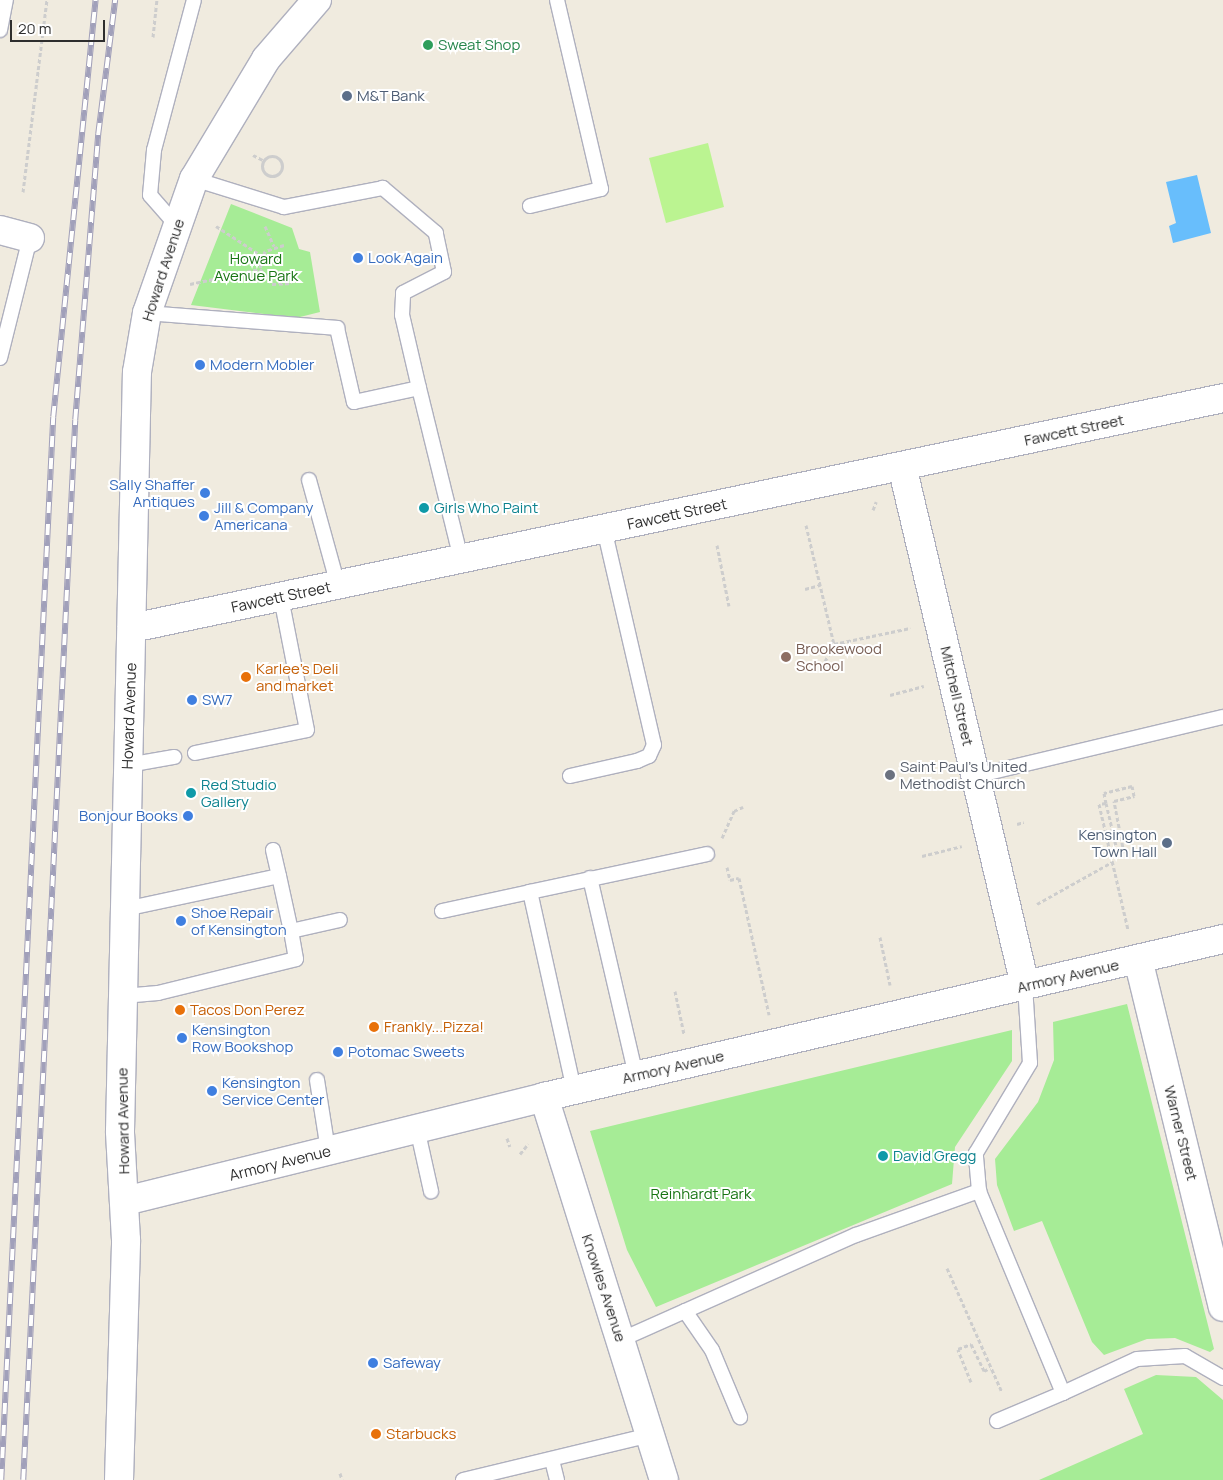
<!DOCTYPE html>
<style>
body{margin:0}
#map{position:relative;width:1223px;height:1480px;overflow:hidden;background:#f0ebdf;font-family:Manrope,sans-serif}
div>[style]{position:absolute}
.green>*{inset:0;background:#a6ec96}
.pitch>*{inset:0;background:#bbf491}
.water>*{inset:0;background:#68befc}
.path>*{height:3px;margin-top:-1.5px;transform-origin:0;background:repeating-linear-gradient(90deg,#cdcdcd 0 4px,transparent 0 6.5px)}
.path>.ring{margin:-1.5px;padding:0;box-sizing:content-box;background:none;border:3px solid #cdcdcd;border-radius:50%}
.roads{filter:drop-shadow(1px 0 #afb0be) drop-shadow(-1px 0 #afb0be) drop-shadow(0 1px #afb0be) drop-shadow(0 -1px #afb0be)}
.service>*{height:14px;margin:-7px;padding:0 7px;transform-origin:7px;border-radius:7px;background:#fff}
.minor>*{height:28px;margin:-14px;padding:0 14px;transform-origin:14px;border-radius:14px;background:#fff}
.tertiary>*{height:28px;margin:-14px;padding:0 14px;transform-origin:14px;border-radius:14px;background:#fff}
.rail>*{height:5.5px;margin-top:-2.75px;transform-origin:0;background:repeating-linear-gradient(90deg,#fff 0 11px,#a1a0ba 0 22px);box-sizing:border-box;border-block:1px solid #a1a0ba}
.dots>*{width:14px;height:14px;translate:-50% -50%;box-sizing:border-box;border:2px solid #fff;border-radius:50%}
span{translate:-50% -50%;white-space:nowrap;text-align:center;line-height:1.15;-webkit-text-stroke:4px #fff;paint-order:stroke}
.leisure-label{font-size:15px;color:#27864d}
.left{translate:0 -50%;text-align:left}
.service-label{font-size:15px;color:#4e5e75}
.right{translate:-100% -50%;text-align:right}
.park-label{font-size:15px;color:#187513}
.shop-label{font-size:15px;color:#366cbe}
.street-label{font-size:15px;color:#2e2e2e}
.culture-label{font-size:15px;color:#0d838f}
.education-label{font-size:15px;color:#785e54}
.food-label{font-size:15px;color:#c56008}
.worship-label{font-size:15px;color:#5b616d}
.scale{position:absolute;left:10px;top:20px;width:95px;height:22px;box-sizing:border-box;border:2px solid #2e2e2e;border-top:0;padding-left:6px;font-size:15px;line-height:18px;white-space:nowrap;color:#2e2e2e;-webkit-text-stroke:4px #fff;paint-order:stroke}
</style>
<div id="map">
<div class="green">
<div style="clip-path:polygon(231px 204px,292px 228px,299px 249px,310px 252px,320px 312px,296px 318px,191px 305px)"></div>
<div style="clip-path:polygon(1127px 1004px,1214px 1349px,1210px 1352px,1175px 1338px,1147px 1339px,1104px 1355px,1092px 1342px,1042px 1221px,1014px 1231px,997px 1185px,995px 1159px,1038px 1102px,1054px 1060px,1053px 1022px)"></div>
<div style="clip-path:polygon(1012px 1030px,1012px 1061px,955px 1147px,952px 1184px,656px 1307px,627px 1250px,590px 1131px)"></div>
<div style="clip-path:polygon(1156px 1375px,1196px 1377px,1223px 1400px,1223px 1480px,1039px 1480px,1143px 1434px,1124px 1389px)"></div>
</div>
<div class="pitch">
<div style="clip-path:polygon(708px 143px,724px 207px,666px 223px,649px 158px)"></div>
</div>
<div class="water">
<div style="clip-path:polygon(1197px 175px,1211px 233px,1173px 243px,1169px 226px,1176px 223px,1166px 182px)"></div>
</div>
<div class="path">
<div style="left:153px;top:37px;width:37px;rotate:-84deg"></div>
<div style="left:253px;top:155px;width:11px;rotate:27deg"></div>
<div class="ring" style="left:262px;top:156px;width:17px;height:17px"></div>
<div style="left:23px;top:192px;width:193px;rotate:-82.9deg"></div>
<div style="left:216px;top:226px;width:55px;rotate:33.1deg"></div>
<div style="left:265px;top:226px;width:22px;rotate:66deg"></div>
<div style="left:284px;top:245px;width:20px;rotate:162deg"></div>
<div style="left:265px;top:251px;width:19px;rotate:106deg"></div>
<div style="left:260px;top:269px;width:19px;rotate:51deg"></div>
<div style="left:272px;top:284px;width:20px;rotate:-3deg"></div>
<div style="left:190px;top:284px;width:72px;rotate:-12.1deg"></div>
<div style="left:873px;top:510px;width:9px;rotate:-69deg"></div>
<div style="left:806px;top:525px;width:122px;rotate:76.8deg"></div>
<div style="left:834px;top:644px;width:78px;rotate:-11.9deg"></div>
<div style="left:717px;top:545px;width:62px;rotate:78.9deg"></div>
<div style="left:805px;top:589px;width:16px;rotate:-15deg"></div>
<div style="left:822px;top:667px;width:26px;rotate:-62deg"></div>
<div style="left:890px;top:695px;width:35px;rotate:-15deg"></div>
<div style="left:1106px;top:803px;width:52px;rotate:76.8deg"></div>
<div style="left:1118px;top:854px;width:6px;rotate:-9deg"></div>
<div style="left:1124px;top:853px;width:53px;rotate:-100.9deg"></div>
<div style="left:1114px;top:801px;width:21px;rotate:-14deg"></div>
<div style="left:1134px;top:796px;width:10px;rotate:-101deg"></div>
<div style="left:1132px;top:786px;width:29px;rotate:166deg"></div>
<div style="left:1104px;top:793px;width:10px;rotate:79deg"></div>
<div style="left:1106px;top:803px;width:7px;rotate:172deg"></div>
<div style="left:1099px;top:804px;width:129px;rotate:77deg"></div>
<div style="left:1017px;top:824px;width:7px;rotate:-16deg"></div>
<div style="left:722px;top:838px;width:30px;rotate:-66deg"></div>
<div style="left:734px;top:811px;width:10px;rotate:-24deg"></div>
<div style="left:922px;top:856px;width:41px;rotate:-14deg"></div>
<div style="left:727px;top:867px;width:13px;rotate:77deg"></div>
<div style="left:730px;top:880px;width:9px;rotate:-13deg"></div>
<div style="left:739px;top:878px;width:140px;rotate:77.6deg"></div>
<div style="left:1037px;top:904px;width:86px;rotate:-29.2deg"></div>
<div style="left:880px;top:937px;width:49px;rotate:78.2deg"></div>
<div style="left:675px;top:991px;width:44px;rotate:78.2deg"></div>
<div style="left:507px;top:1138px;width:9px;rotate:72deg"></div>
<div style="left:520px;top:1154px;width:13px;rotate:-51deg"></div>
<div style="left:947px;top:1268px;width:136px;rotate:66.1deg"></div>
<div style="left:971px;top:1382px;width:35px;rotate:-112deg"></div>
<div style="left:958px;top:1349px;width:14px;rotate:-21deg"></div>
<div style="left:971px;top:1344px;width:30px;rotate:64deg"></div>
<div style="left:984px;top:1371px;width:7px;rotate:-27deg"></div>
<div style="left:340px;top:1473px;width:7px;rotate:74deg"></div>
</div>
<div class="roads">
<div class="service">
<div style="left:0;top:30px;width:31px;rotate:-79deg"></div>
<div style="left:530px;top:206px;width:73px;rotate:-13.5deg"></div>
<div style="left:601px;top:189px;width:194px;rotate:-103.1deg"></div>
<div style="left:177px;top:226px;width:41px;rotate:-131.1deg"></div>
<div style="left:150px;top:195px;width:45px;rotate:-84.9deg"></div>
<div style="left:154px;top:150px;width:155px;rotate:-75.1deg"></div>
<div style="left:147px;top:313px;width:191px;rotate:4.5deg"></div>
<div style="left:337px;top:328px;width:76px;rotate:77.1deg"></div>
<div style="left:354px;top:402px;width:66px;rotate:-12.2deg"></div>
<div style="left:419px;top:388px;width:75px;rotate:-103.1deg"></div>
<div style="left:402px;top:315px;width:22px;rotate:-87deg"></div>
<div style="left:403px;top:293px;width:46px;rotate:-27.1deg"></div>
<div style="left:444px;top:272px;width:40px;rotate:-102deg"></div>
<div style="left:436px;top:233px;width:70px;rotate:-139.7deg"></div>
<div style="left:383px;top:188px;width:101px;rotate:169.1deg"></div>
<div style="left:284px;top:207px;width:94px;rotate:-162.7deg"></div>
<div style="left:0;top:358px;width:124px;rotate:-76deg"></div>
<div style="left:419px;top:388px;width:176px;rotate:76.2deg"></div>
<div style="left:309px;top:480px;width:109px;rotate:74.6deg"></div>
<div style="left:195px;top:753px;width:114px;rotate:-11.6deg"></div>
<div style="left:307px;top:730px;width:136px;rotate:-101.1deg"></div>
<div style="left:128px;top:765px;width:47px;rotate:-9.9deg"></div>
<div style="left:570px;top:776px;width:69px;rotate:-12.6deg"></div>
<div style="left:637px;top:761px;width:13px;rotate:-23deg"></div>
<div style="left:649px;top:756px;width:12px;rotate:-66deg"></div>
<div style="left:654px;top:745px;width:222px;rotate:-103deg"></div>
<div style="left:975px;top:776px;width:255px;rotate:-13.4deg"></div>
<div style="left:273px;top:850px;width:27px;rotate:77deg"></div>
<div style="left:590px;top:878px;width:202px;rotate:76.9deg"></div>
<div style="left:125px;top:909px;width:157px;rotate:-12.1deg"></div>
<div style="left:279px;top:876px;width:56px;rotate:77.7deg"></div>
<div style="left:291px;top:931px;width:50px;rotate:-12.7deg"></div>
<div style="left:442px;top:911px;width:90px;rotate:-12.2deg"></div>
<div style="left:123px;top:996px;width:35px;rotate:-5deg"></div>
<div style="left:158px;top:993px;width:142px;rotate:-13.8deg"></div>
<div style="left:296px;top:959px;width:28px;rotate:-100deg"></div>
<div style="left:317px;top:1080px;width:71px;rotate:81.1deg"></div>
<div style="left:574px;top:1090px;width:203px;rotate:-102.5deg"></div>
<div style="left:530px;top:892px;width:181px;rotate:-12.1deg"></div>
<div style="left:417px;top:1128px;width:65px;rotate:77.5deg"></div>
<div style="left:685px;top:1311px;width:47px;rotate:55.3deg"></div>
<div style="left:712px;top:1350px;width:73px;rotate:67.3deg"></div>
<div style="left:620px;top:1340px;width:258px;rotate:-24deg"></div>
<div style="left:856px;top:1235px;width:131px;rotate:-19.7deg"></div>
<div style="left:1063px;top:1393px;width:81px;rotate:-24.7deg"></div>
<div style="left:1137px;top:1359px;width:48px;rotate:-3.6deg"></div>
<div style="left:1185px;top:1356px;width:44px;rotate:30.1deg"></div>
<div style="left:997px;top:1421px;width:72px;rotate:-23deg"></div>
<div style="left:1063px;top:1393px;width:219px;rotate:-112.6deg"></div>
<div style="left:979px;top:1191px;width:38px;rotate:-95deg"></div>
<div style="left:976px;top:1153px;width:105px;rotate:-59deg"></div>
<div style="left:1030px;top:1063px;width:78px;rotate:-93.7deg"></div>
<div style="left:552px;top:1460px;width:21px;rotate:76deg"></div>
<div style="left:463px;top:1480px;width:192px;rotate:-13.5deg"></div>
</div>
<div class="minor">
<div style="left:0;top:230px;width:31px;rotate:15deg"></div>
<div style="left:902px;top:466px;width:533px;rotate:76.67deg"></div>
<div style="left:132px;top:628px;width:1115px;rotate:-11.9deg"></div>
<div style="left:1138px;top:959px;width:358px;rotate:76.3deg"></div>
<div style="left:544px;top:1097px;width:401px;rotate:72.6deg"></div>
<div style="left:125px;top:1201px;width:432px;rotate:-13.9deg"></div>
<div style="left:544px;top:1097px;width:697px;rotate:-13.1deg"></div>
</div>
<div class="tertiary">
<div style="left:119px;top:1480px;width:240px;rotate:-88.3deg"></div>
<div style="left:126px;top:1240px;width:109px;rotate:-93.2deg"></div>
<div style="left:120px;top:1131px;width:759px;rotate:-88.72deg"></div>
<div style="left:137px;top:372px;width:60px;rotate:-80.4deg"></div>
<div style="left:147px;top:313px;width:142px;rotate:-70.7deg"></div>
<div style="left:194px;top:179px;width:140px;rotate:-59deg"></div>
<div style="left:266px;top:59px;width:78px;rotate:-49.2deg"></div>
</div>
</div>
<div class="rail">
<div style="left:1px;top:1480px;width:1064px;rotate:-87.2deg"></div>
<div style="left:53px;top:417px;width:419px;rotate:-84.2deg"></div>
<div style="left:23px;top:1480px;width:1061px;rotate:-87.19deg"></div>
<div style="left:75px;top:420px;width:287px;rotate:-85.4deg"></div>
<div style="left:98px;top:134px;width:135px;rotate:-82.8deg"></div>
</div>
<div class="dots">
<div style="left:428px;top:45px;background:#2e9e5b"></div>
<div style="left:347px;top:96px;background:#5c6f8a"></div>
<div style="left:358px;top:258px;background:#3f7fe0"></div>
<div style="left:200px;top:365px;background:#3f7fe0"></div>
<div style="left:205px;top:493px;background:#3f7fe0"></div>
<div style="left:424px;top:508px;background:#0f9aa8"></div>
<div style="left:204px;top:516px;background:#3f7fe0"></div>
<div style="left:786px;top:657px;background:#8d6e63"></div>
<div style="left:246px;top:677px;background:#e8710a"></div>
<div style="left:192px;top:700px;background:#3f7fe0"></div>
<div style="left:890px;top:775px;background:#6b7280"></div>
<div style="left:191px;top:793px;background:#0f9aa8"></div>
<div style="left:188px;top:816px;background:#3f7fe0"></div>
<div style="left:1167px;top:843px;background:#5c6f8a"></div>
<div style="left:181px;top:921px;background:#3f7fe0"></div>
<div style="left:180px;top:1010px;background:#e8710a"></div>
<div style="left:374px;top:1027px;background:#e8710a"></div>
<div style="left:182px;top:1038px;background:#3f7fe0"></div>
<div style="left:338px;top:1052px;background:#3f7fe0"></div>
<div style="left:212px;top:1091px;background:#3f7fe0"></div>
<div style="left:883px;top:1156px;background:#0f9aa8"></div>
<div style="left:373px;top:1363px;background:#3f7fe0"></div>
<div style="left:376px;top:1434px;background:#e8710a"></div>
</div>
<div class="leisure-label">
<span class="left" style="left:438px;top:45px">Sweat Shop</span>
</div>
<div class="service-label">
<span class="left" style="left:357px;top:96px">M&amp;T Bank</span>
<span class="right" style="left:1157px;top:843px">Kensington<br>Town Hall</span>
</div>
<div class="park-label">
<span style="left:256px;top:267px">Howard<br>Avenue Park</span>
<span style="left:701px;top:1194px">Reinhardt Park</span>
</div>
<div class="shop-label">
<span class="left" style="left:368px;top:258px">Look Again</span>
<span class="left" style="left:210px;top:365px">Modern Mobler</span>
<span class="right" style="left:195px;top:493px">Sally Shaffer<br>Antiques</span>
<span class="left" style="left:214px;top:516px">Jill &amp; Company<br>Americana</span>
<span class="left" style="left:202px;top:700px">SW7</span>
<span class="right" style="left:178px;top:816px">Bonjour Books</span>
<span class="left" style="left:191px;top:921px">Shoe Repair<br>of Kensington</span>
<span class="left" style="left:192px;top:1038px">Kensington<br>Row Bookshop</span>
<span class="left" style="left:348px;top:1052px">Potomac Sweets</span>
<span class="left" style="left:222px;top:1091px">Kensington<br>Service Center</span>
<span class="left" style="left:383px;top:1363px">Safeway</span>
</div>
<div class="street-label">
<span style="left:163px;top:270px;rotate:-72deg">Howard Avenue</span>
<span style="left:1074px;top:430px;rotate:-12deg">Fawcett Street</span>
<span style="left:677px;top:514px;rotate:-12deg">Fawcett Street</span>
<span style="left:281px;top:597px;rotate:-12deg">Fawcett Street</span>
<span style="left:957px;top:696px;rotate:77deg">Mitchell Street</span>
<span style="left:129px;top:716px;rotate:-88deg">Howard Avenue</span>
<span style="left:1068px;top:976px;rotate:-13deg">Armory Avenue</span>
<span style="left:673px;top:1067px;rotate:-13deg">Armory Avenue</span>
<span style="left:123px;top:1121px;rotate:-91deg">Howard Avenue</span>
<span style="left:1181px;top:1133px;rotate:76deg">Warner Street</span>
<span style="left:280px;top:1163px;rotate:-14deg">Armory Avenue</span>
<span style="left:604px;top:1288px;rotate:72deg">Knowles Avenue</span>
</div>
<div class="culture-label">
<span class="left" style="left:434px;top:508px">Girls Who Paint</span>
<span class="left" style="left:201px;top:793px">Red Studio<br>Gallery</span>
<span class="left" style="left:893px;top:1156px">David Gregg</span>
</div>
<div class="education-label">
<span class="left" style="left:796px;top:657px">Brookewood<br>School</span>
</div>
<div class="food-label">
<span class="left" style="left:256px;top:677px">Karlee's Deli<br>and market</span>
<span class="left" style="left:190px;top:1010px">Tacos Don Perez</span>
<span class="left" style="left:384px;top:1027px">Frankly...Pizza!</span>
<span class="left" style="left:386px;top:1434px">Starbucks</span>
</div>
<div class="worship-label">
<span class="left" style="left:900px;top:775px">Saint Paul's United<br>Methodist Church</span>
</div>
<div class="scale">20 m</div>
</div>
